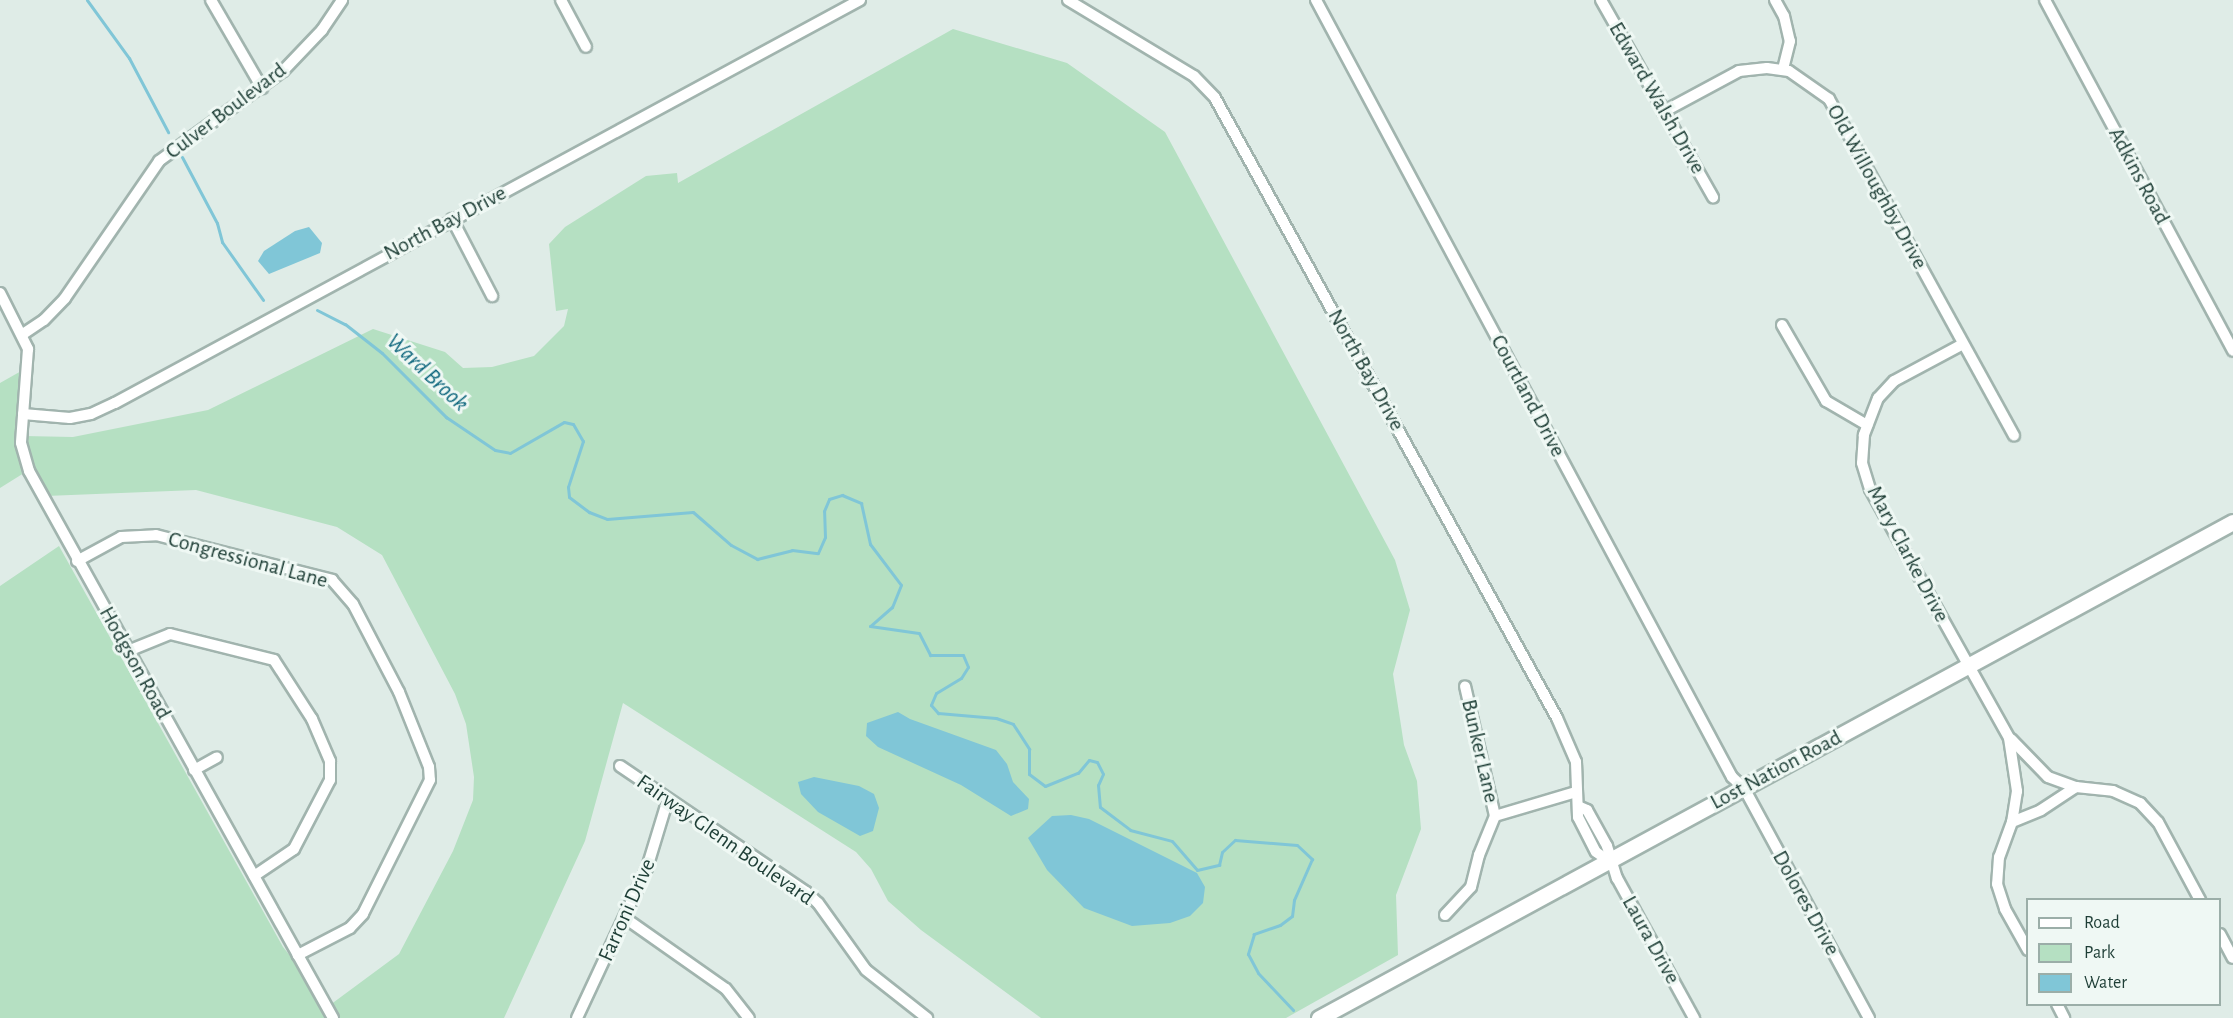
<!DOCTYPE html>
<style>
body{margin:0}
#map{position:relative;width:2233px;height:1018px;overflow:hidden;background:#dfece7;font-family:"Alegreya Sans",sans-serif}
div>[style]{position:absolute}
.green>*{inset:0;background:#b5e0c2}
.water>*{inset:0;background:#80c6d7}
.stream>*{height:3px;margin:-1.5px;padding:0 1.5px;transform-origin:1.5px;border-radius:1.5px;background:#80c6d7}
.roads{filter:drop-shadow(2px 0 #a1b4ae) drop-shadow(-2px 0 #a1b4ae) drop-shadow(0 2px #a1b4ae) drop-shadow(0 -2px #a1b4ae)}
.street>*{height:10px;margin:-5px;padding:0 5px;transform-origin:5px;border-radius:5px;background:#fff}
.secondary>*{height:15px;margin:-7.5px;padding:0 7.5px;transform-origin:7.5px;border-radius:7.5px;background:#fff}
span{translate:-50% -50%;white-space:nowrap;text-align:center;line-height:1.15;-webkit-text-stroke:6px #eff8f4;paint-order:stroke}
.street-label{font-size:22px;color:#1e3e36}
.water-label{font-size:24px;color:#12697f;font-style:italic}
.legend{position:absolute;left:2026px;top:898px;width:195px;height:108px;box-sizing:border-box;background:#eff8f4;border:2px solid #9baea8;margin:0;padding:8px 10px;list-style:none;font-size:18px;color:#1e3e36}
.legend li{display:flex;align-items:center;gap:12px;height:30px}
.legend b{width:30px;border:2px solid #9baea8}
</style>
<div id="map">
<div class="green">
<div style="clip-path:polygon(953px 29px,1067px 63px,1165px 132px,1395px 560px,1410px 610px,1393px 674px,1404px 745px,1417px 781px,1421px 829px,1396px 895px,1398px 955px,1286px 1018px,1041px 1018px,921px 930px,888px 901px,871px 869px,856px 852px,623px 703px,585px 841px,504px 1018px,0 1018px,0 586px,59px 546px,283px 947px,330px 1005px,399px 954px,453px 851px,473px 800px,474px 777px,466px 724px,455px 694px,382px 555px,337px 527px,196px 490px,46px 496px,24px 436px,73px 437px,208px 410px,373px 329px,445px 352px,463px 368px,492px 367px,534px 356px,564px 326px,568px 309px,556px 311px,549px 244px,565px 227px,646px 176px,677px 173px,678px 183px)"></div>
<div style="clip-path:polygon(23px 370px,15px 424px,17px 455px,24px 473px,0 488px,0 383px)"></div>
</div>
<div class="water">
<div style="clip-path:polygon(309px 227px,322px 243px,320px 253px,269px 274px,258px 261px,264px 251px,295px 231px)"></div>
<div style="clip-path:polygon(898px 712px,910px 719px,996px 750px,1007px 764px,1013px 782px,1029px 799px,1028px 809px,1011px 816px,961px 785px,878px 747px,866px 736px,867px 723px)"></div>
<div style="clip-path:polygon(814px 777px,859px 786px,874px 794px,879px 808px,873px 831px,860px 836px,818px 812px,801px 794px,798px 782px)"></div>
<div style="clip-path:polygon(1071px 815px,1089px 819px,1197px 873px,1205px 887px,1203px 903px,1190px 916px,1170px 923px,1132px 926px,1084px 908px,1047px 870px,1028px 838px,1052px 816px)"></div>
</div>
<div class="stream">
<div style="left:87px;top:0;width:72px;rotate:54.1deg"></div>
<div style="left:129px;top:58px;width:84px;rotate:62.2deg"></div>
<div style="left:182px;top:157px;width:75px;rotate:62.1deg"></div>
<div style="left:217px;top:223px;width:20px;rotate:75deg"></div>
<div style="left:222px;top:242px;width:71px;rotate:54.7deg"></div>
<div style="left:317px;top:310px;width:31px;rotate:27deg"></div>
<div style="left:345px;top:324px;width:47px;rotate:38.1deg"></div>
<div style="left:382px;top:353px;width:91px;rotate:45deg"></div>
<div style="left:446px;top:417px;width:59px;rotate:34deg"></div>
<div style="left:495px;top:450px;width:15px;rotate:11deg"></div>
<div style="left:510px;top:453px;width:62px;rotate:-29.9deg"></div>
<div style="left:564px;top:422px;width:9px;rotate:13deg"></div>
<div style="left:573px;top:424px;width:20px;rotate:60deg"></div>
<div style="left:583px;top:441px;width:48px;rotate:108.1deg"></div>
<div style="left:568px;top:487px;width:10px;rotate:84deg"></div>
<div style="left:569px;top:497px;width:25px;rotate:37deg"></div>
<div style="left:589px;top:512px;width:19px;rotate:21deg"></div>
<div style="left:607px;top:519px;width:86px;rotate:-4.7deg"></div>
<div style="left:693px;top:512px;width:50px;rotate:41deg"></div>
<div style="left:731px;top:545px;width:30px;rotate:28deg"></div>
<div style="left:757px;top:559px;width:36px;rotate:-14deg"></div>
<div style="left:792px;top:550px;width:26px;rotate:7deg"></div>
<div style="left:818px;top:553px;width:17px;rotate:-66deg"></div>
<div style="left:825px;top:537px;width:26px;rotate:-92deg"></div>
<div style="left:824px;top:511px;width:13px;rotate:-67deg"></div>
<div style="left:829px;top:499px;width:14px;rotate:-17deg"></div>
<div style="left:842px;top:495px;width:21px;rotate:23deg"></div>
<div style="left:861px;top:503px;width:42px;rotate:77.6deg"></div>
<div style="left:870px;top:544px;width:51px;rotate:52.9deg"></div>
<div style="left:901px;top:585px;width:24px;rotate:112deg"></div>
<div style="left:892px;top:607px;width:29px;rotate:139deg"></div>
<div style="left:870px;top:626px;width:49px;rotate:8.1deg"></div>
<div style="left:919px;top:633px;width:25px;rotate:63deg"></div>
<div style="left:930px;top:655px;width:33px"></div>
<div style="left:963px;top:655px;width:13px;rotate:67deg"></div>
<div style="left:968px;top:667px;width:13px;rotate:122deg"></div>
<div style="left:961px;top:678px;width:29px;rotate:149deg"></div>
<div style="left:936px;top:693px;width:13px;rotate:113deg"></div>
<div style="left:931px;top:705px;width:11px;rotate:49deg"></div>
<div style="left:938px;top:713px;width:58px;rotate:4.9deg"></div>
<div style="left:996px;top:718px;width:18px;rotate:19deg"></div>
<div style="left:1013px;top:724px;width:30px;rotate:57deg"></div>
<div style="left:1029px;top:749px;width:25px;rotate:90deg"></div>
<div style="left:1029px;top:774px;width:20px;rotate:37deg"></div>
<div style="left:1045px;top:786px;width:35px;rotate:-22deg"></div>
<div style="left:1078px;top:773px;width:17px;rotate:-50deg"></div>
<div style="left:1089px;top:760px;width:8px;rotate:14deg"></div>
<div style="left:1097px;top:762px;width:13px;rotate:63deg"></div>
<div style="left:1103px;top:774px;width:12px;rotate:114deg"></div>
<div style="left:1098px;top:785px;width:22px;rotate:85deg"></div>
<div style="left:1100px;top:807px;width:38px;rotate:37deg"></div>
<div style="left:1130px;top:830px;width:43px;rotate:14.7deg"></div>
<div style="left:1172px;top:841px;width:38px;rotate:49deg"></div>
<div style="left:1197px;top:870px;width:23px;rotate:-13deg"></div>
<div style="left:1219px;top:865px;width:13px;rotate:-77deg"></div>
<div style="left:1222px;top:852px;width:18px;rotate:-43deg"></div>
<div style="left:1235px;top:840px;width:62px;rotate:4.6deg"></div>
<div style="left:1297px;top:845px;width:21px;rotate:43deg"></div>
<div style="left:1312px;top:859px;width:45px;rotate:113.7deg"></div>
<div style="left:1294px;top:900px;width:16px;rotate:97deg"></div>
<div style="left:1292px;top:916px;width:15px;rotate:143deg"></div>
<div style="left:1280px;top:925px;width:28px;rotate:161deg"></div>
<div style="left:1254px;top:934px;width:21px;rotate:107deg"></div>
<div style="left:1248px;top:954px;width:21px;rotate:62deg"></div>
<div style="left:1258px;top:973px;width:51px;rotate:46.6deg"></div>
</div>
<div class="roads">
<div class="street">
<div style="left:211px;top:0;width:102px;rotate:59.9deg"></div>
<div style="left:561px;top:0;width:53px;rotate:62deg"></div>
<div style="left:1068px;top:0;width:147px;rotate:31.1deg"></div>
<div style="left:1194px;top:76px;width:30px;rotate:46deg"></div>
<div style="left:1215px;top:98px;width:708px;rotate:61.12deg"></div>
<div style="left:1557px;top:718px;width:48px;rotate:66.6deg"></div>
<div style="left:1576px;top:762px;width:55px;rotate:87.9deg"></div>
<div style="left:1578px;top:817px;width:39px;rotate:63deg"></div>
<div style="left:1596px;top:852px;width:16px;rotate:35deg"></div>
<div style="left:1316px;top:0;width:881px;rotate:61.84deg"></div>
<div style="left:1732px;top:777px;width:16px;rotate:43deg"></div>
<div style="left:1744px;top:788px;width:262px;rotate:61.5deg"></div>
<div style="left:1601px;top:0;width:227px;rotate:60.4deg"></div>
<div style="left:1775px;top:0;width:18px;rotate:61deg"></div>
<div style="left:1784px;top:16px;width:26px;rotate:77deg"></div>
<div style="left:1790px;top:41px;width:30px;rotate:104deg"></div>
<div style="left:2045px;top:0;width:398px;rotate:61.8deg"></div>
<div style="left:1663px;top:112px;width:86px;rotate:-28.3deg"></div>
<div style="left:1739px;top:71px;width:28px;rotate:-6deg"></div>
<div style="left:1767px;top:68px;width:22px;rotate:8deg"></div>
<div style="left:1789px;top:71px;width:49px;rotate:35deg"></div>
<div style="left:1829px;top:99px;width:384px;rotate:61.2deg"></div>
<div style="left:452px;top:219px;width:87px;rotate:62.5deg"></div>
<div style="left:0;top:293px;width:63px;rotate:63.4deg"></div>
<div style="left:28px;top:349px;width:94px;rotate:94.3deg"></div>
<div style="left:21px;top:443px;width:29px;rotate:74deg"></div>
<div style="left:29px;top:471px;width:626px;rotate:60.94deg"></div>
<div style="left:1782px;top:325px;width:88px;rotate:59.9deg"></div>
<div style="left:1826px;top:401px;width:48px;rotate:30.3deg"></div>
<div style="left:23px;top:334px;width:25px;rotate:-34deg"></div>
<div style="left:44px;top:320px;width:30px;rotate:-46deg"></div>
<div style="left:65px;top:298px;width:166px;rotate:-55.5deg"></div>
<div style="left:159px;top:161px;width:153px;rotate:-36deg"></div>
<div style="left:283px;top:71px;width:57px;rotate:-46.4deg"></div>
<div style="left:322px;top:30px;width:36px;rotate:-56deg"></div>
<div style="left:1963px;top:344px;width:78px;rotate:151.8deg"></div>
<div style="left:1894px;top:381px;width:23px;rotate:133deg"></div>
<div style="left:1878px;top:398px;width:40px;rotate:111deg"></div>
<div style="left:1864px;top:435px;width:28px;rotate:94deg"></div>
<div style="left:1862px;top:463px;width:27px;rotate:73deg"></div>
<div style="left:1870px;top:489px;width:285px;rotate:60.8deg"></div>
<div style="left:2009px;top:738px;width:54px;rotate:81.4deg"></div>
<div style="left:2017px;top:791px;width:31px;rotate:99deg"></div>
<div style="left:2012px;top:822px;width:37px;rotate:110deg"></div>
<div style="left:1999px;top:857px;width:27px;rotate:94deg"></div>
<div style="left:1997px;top:884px;width:26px;rotate:72deg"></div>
<div style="left:2005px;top:909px;width:47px;rotate:60.7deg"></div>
<div style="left:23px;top:414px;width:47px;rotate:4.9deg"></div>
<div style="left:70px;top:418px;width:21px;rotate:-11deg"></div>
<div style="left:91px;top:414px;width:26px;rotate:-25deg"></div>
<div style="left:115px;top:403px;width:847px;rotate:-28.41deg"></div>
<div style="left:77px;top:561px;width:50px;rotate:-28.6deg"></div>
<div style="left:121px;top:537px;width:35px;rotate:-3deg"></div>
<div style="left:156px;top:535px;width:182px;rotate:14.3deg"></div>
<div style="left:332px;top:580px;width:32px;rotate:49deg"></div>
<div style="left:353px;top:604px;width:99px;rotate:62.4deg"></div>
<div style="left:399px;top:692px;width:81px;rotate:68.2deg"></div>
<div style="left:429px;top:767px;width:13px;rotate:86deg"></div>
<div style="left:430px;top:780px;width:150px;rotate:116.6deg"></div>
<div style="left:363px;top:914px;width:19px;rotate:133deg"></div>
<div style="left:350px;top:928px;width:59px;rotate:152.6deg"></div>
<div style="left:128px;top:651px;width:45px;rotate:-22deg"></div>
<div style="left:170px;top:634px;width:107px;rotate:14deg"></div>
<div style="left:274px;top:660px;width:70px;rotate:57.2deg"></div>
<div style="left:312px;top:719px;width:46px;rotate:66.8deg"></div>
<div style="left:330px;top:761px;width:19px;rotate:90deg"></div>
<div style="left:330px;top:780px;width:78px;rotate:117.6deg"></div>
<div style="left:294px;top:849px;width:48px;rotate:146deg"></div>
<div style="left:2011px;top:739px;width:53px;rotate:45.8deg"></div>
<div style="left:2048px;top:777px;width:30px;rotate:20deg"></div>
<div style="left:2076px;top:787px;width:37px;rotate:6deg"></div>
<div style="left:2113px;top:791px;width:30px;rotate:24deg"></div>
<div style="left:2140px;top:803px;width:26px;rotate:47deg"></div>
<div style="left:2158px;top:822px;width:89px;rotate:61.7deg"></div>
<div style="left:620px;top:766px;width:225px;rotate:34.1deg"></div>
<div style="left:806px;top:892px;width:16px;rotate:43deg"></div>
<div style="left:818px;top:903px;width:82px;rotate:54.4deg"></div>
<div style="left:866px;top:970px;width:78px;rotate:38.2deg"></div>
<div style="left:194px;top:770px;width:26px;rotate:-29deg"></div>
<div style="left:1578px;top:806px;width:10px;rotate:24deg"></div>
<div style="left:1587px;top:810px;width:41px;rotate:60.9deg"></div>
<div style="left:1607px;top:846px;width:34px;rotate:73deg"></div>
<div style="left:1617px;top:878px;width:160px;rotate:61.2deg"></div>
<div style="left:1495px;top:816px;width:84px;rotate:-16.5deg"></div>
<div style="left:2012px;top:822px;width:31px;rotate:-22deg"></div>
<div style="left:2041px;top:810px;width:42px;rotate:-33.3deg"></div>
<div style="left:1445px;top:915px;width:38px;rotate:-47deg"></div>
<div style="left:1471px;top:887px;width:33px;rotate:-76deg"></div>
<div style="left:1479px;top:855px;width:42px;rotate:-67.7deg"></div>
<div style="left:1495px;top:816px;width:133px;rotate:-103deg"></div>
<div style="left:625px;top:918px;width:123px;rotate:35.1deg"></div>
<div style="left:726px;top:989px;width:37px;rotate:52deg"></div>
<div style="left:2220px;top:934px;width:27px;rotate:62deg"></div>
<div style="left:2057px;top:1004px;width:16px;rotate:63deg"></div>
<div style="left:577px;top:1018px;width:166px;rotate:-65deg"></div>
<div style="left:647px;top:868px;width:72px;rotate:-73.1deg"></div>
</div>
<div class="secondary">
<div style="left:1319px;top:1018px;width:1040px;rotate:-28.49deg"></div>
</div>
</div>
<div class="street-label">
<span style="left:1657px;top:98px;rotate:60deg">Edward Walsh Drive</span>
<span style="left:226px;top:111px;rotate:-37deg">Culver Boulevard</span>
<span style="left:2139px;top:176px;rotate:62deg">Adkins Road</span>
<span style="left:1877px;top:187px;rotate:61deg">Old Willoughby Drive</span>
<span style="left:445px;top:223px;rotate:-28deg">North Bay Drive</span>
<span style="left:1366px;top:370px;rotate:61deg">North Bay Drive</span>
<span style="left:1528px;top:396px;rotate:62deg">Courtland Drive</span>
<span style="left:1908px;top:554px;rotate:62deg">Mary Clarke Drive</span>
<span style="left:248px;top:560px;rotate:15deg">Congressional Lane</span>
<span style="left:135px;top:663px;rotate:61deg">Hodgson Road</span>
<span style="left:1480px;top:751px;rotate:77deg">Bunker Lane</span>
<span style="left:1776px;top:770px;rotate:-28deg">Lost Nation Road</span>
<span style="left:725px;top:840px;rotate:35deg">Fairway Glenn Boulevard</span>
<span style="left:1806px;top:903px;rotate:61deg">Dolores Drive</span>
<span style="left:627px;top:910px;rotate:-66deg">Farroni Drive</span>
<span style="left:1651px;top:940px;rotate:61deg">Laura Drive</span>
</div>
<div class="water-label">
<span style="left:427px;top:373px;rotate:43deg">Ward Brook</span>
</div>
<ul class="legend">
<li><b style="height:8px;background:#fff"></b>Road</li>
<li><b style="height:16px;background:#b5e0c2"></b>Park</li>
<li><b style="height:16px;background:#80c6d7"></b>Water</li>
</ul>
</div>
